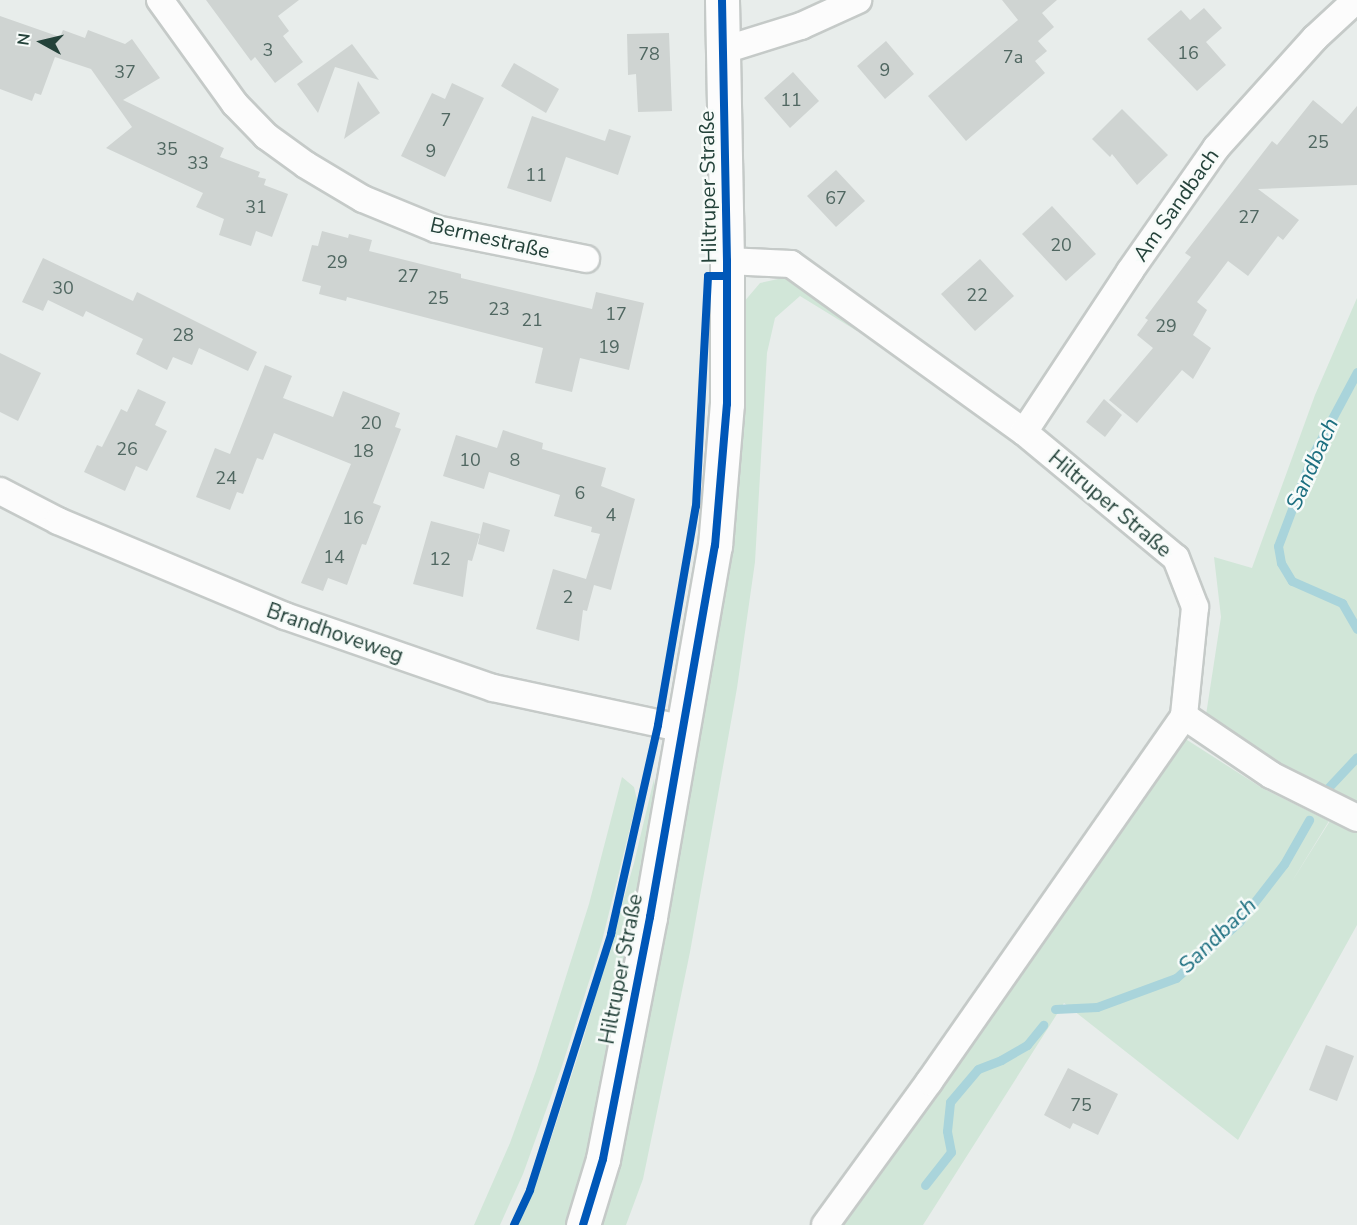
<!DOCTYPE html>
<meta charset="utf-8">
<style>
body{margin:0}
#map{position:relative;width:1357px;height:1225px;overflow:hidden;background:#e8edeb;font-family:"Nunito Sans",sans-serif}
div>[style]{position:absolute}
.green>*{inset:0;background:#d1e6d8}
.stream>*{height:9px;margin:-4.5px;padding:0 4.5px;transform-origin:4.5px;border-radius:4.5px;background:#a9d4db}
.building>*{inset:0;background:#cfd4d2}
.roads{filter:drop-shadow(2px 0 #c5cac8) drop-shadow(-2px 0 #c5cac8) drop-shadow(0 2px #c5cac8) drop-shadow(0 -2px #c5cac8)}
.street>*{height:26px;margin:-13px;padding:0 13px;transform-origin:13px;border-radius:13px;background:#fcfcfc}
.secondary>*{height:33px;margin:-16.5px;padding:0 16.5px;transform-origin:16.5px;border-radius:16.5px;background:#fcfcfc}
.cycleway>*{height:8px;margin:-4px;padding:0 4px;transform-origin:4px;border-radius:4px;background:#0057b8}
span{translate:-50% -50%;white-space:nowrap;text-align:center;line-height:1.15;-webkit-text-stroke:5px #f7fbf9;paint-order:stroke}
.number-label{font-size:18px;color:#506761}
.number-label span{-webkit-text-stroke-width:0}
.street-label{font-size:21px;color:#24423a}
.water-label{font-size:22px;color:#1c6f80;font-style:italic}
.north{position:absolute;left:12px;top:12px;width:60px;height:60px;-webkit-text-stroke:4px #f7fbf9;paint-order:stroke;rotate:278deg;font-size:16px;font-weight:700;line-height:24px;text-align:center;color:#24423a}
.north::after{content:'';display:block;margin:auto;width:21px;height:27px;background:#24423a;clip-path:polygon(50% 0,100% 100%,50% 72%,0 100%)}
</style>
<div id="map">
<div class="green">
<div style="clip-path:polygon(792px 276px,864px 322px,857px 331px,800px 296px,775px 318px,767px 353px,755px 562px,737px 688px,690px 952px,643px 1179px,626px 1225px,597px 1225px,743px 303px,760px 283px)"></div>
<div style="clip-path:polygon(1357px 298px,1357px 925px,1238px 1140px,1064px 1003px,923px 1225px,843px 1225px,1184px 738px,1262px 788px,1329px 821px,1291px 883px,1340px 805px,1273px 772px,1206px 715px,1221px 617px,1214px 557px,1252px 568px,1315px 395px)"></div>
<div style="clip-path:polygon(622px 777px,634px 787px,637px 800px,602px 941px,562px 1066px,523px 1174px,500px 1225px,474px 1225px,510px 1143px,536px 1071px,589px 904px)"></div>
<div style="clip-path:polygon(654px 779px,657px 805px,590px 1147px,578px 1192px,567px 1225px,518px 1225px,546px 1154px,583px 1040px,634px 863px)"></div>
</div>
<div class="stream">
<div style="left:1357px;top:372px;width:95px;rotate:118.2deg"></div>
<div style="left:1312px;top:456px;width:96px;rotate:110.7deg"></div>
<div style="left:1278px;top:546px;width:17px;rotate:80deg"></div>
<div style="left:1281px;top:563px;width:21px;rotate:59deg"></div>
<div style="left:1292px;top:581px;width:55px;rotate:23.7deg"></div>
<div style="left:1342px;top:603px;width:30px;rotate:60deg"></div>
<div style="left:1326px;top:790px;width:45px;rotate:-46.8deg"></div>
<div style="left:1055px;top:1009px;width:42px;rotate:-2.7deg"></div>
<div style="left:1097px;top:1007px;width:84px;rotate:-20.2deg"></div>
<div style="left:1176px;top:978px;width:84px;rotate:-41.6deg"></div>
<div style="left:1239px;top:922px;width:73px;rotate:-52.2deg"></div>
<div style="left:1284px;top:864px;width:51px;rotate:-60.4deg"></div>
<div style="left:925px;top:1185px;width:42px;rotate:-51.8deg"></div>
<div style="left:951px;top:1152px;width:21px;rotate:-101deg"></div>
<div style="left:947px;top:1131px;width:29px;rotate:-84deg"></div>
<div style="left:950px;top:1102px;width:43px;rotate:-49.7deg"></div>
<div style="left:978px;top:1069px;width:25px;rotate:-21deg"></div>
<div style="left:1001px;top:1060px;width:30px;rotate:-30deg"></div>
<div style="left:1027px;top:1045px;width:26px;rotate:-51deg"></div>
</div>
<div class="building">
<div style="clip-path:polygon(206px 0,299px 0,278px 16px,289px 31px,283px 36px,303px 62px,275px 83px,255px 57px,251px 61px)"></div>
<div style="clip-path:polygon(1002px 0,1057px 0,1042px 13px,1054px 27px,1038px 41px,1047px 51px,1035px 61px,1045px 73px,966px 141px,928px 96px,1018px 20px)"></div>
<div style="clip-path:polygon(1204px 8px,1222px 28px,1206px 42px,1226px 65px,1197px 91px,1147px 39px,1181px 10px,1190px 20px)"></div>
<div style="clip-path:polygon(0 16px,60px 37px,63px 30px,85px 38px,88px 30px,125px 44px,132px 39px,160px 78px,123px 100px,224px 148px,220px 157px,260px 172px,258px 177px,266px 179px,264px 185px,288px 194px,272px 237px,256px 231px,251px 246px,219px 235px,224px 219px,196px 207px,203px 193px,106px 148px,132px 127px,91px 69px,55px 57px,41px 95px,35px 93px,32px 101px,0 89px)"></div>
<div style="clip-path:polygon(669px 33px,672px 111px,638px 112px,636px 74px,628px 75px,627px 34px)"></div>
<div style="clip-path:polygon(886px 41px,914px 74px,885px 99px,857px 66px)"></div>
<div style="clip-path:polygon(352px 44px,379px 80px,335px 67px,318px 113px,297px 84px)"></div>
<div style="clip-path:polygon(514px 63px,559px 89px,546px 113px,501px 86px)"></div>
<div style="clip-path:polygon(793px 72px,819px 101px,790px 128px,764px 98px)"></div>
<div style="clip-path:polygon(358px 81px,380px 113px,344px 139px)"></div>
<div style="clip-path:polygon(452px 83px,484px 98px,445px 177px,401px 156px,432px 93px,445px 99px)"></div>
<div style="clip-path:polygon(1313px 100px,1342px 124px,1357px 106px,1357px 185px,1258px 189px,1299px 220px,1283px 240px,1278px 236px,1248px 276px,1228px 261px,1197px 302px,1207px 310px,1193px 335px,1211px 348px,1193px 379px,1182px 370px,1137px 423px,1109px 400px,1153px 348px,1137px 335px,1148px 320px,1145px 318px,1191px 257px,1185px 253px,1272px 141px,1277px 145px)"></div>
<div style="clip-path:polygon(1122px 109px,1168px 155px,1137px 185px,1112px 154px,1110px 157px,1092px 139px)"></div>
<div style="clip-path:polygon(532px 116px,605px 141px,609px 129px,631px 136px,618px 175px,566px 157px,551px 202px,507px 188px)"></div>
<div style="clip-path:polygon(836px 170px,865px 201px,836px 227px,807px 196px)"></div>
<div style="clip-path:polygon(1052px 206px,1096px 254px,1066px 281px,1022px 234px)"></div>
<div style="clip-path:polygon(322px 231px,348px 238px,349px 234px,372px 240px,369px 251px,461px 274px,461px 278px,592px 309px,596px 292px,644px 303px,629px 370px,580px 358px,572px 392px,535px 383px,543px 348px,347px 297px,346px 301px,319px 294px,321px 286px,302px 281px,312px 245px,318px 246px)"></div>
<div style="clip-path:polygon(43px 258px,133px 301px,137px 292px,257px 352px,248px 371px,199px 348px,192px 365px,173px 357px,167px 370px,136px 354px,143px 339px,86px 311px,83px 317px,48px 300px,43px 311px,22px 302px)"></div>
<div style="clip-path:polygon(980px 259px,1014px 296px,975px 331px,941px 294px)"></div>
<div style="clip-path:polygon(0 353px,41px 373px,18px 421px,0 412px)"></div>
<div style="clip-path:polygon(265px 365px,292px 376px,283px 398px,333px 417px,343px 391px,400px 413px,395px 427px,401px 429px,373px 503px,381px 506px,366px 545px,362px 544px,347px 585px,328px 578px,323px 591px,301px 583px,351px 464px,274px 433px,263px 460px,257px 458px,243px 494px,237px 492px,230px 510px,196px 497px,215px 448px,230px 454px)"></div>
<div style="clip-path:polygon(138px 389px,166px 402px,155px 425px,167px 431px,147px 471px,136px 466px,125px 491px,84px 472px,97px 445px,102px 447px,121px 409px,127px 412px)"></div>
<div style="clip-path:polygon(1104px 399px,1122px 415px,1105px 437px,1086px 422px)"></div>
<div style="clip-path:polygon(503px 430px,543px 443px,542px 449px,606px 468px,601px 486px,635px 499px,611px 590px,594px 585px,587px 611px,583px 610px,579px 641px,536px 629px,553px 569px,586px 579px,600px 534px,591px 532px,592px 527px,554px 516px,560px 495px,489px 472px,484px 489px,443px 476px,456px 435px,497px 448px)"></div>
<div style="clip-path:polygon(431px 521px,480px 534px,472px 561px,468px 560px,463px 597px,413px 584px)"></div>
<div style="clip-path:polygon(483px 522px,510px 530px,504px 552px,478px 544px)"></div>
<div style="clip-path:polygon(1326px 1045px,1354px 1056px,1337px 1101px,1309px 1090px)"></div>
<div style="clip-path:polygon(1068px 1068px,1118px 1094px,1098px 1135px,1073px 1123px,1070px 1129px,1044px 1115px)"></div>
</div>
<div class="roads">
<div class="street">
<div style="left:160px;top:0;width:128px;rotate:54.2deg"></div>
<div style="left:235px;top:104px;width:45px;rotate:45.9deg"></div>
<div style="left:266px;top:136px;width:49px;rotate:35.9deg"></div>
<div style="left:306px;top:165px;width:66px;rotate:30.8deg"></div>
<div style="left:363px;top:199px;width:79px;rotate:22.3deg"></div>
<div style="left:436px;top:229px;width:153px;rotate:11.3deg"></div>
<div style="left:724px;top:50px;width:81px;rotate:-17.3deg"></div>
<div style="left:801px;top:26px;width:63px;rotate:-24.5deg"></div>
<div style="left:727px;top:261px;width:64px;rotate:2.7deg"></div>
<div style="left:791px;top:264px;width:287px;rotate:35.8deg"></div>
<div style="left:1024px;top:432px;width:197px;rotate:39.7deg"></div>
<div style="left:1176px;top:558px;width:53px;rotate:68.8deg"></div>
<div style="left:1195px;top:607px;width:110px;rotate:95.8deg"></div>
<div style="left:1024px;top:432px;width:193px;rotate:-56.6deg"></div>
<div style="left:1130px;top:271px;width:150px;rotate:-55deg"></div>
<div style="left:1216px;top:148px;width:148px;rotate:-48deg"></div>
<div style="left:1315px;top:38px;width:56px;rotate:-42.8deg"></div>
<div style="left:0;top:491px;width:65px;rotate:27.3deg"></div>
<div style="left:58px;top:521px;width:246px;rotate:22.7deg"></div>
<div style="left:285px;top:616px;width:220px;rotate:19.1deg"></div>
<div style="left:493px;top:688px;width:196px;rotate:12.1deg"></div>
<div style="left:825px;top:1225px;width:177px;rotate:-54deg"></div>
<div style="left:929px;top:1082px;width:446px;rotate:-55.1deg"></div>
<div style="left:1184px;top:716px;width:105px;rotate:34.1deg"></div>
<div style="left:1271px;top:775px;width:96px;rotate:26.6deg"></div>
</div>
<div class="secondary">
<div style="left:583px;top:1225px;width:69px;rotate:-73.1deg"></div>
<div style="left:603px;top:1159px;width:247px;rotate:-79deg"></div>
<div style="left:650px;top:917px;width:377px;rotate:-80.1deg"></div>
<div style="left:715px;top:546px;width:143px;rotate:-85.2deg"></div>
<div style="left:727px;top:404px;width:143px;rotate:-90deg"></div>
<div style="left:727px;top:261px;width:261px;rotate:-91.1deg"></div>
</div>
</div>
<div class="cycleway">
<div style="left:514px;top:1225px;width:38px;rotate:-65deg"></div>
<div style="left:530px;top:1190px;width:269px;rotate:-72.4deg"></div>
<div style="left:611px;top:934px;width:214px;rotate:-77.3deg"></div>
<div style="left:658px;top:725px;width:222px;rotate:-80.2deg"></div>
<div style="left:696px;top:506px;width:230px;rotate:-87deg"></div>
<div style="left:708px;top:276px;width:19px"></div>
<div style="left:583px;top:1225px;width:69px;rotate:-73.1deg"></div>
<div style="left:603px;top:1159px;width:247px;rotate:-79deg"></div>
<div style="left:650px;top:917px;width:377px;rotate:-80.1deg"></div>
<div style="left:715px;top:546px;width:143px;rotate:-85.2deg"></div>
<div style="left:727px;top:404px;width:143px;rotate:-90deg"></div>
<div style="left:727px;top:261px;width:261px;rotate:-91.1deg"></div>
</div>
<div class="number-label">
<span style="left:268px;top:50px">3</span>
<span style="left:1188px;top:53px">16</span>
<span style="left:649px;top:54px">78</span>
<span style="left:1013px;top:57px">7a</span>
<span style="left:885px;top:70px">9</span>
<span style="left:125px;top:72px">37</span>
<span style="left:791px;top:100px">11</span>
<span style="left:446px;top:120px">7</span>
<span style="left:1318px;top:142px">25</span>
<span style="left:167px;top:149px">35</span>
<span style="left:431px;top:151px">9</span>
<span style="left:198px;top:163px">33</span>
<span style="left:536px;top:175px">11</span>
<span style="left:836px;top:198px">67</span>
<span style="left:256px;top:207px">31</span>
<span style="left:1249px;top:217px">27</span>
<span style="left:1061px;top:245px">20</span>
<span style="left:337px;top:262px">29</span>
<span style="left:408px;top:276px">27</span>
<span style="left:63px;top:288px">30</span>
<span style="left:977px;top:295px">22</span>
<span style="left:438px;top:298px">25</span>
<span style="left:499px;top:309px">23</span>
<span style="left:616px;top:314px">17</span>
<span style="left:532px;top:320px">21</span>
<span style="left:1166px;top:326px">29</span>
<span style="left:183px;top:335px">28</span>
<span style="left:609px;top:347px">19</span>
<span style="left:371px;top:423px">20</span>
<span style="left:127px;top:449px">26</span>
<span style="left:363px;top:451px">18</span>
<span style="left:470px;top:460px">10</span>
<span style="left:515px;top:460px">8</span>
<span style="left:226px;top:478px">24</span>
<span style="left:580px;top:493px">6</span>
<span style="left:611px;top:515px">4</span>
<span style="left:353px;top:518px">16</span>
<span style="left:334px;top:557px">14</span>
<span style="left:440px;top:559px">12</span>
<span style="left:568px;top:597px">2</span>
<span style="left:1081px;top:1105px">75</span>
</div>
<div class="street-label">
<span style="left:708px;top:187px;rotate:-91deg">Hiltruper Straße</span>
<span style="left:1176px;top:205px;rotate:-55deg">Am Sandbach</span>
<span style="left:490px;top:238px;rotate:13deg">Bermestraße</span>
<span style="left:1110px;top:504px;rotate:40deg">Hiltruper Straße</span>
<span style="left:335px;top:633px;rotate:19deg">Brandhoveweg</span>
<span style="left:621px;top:969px;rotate:-79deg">Hiltruper Straße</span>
</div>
<div class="water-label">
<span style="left:1313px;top:464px;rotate:-66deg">Sandbach</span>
<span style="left:1218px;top:936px;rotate:-44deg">Sandbach</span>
</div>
<div class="north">N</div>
</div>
